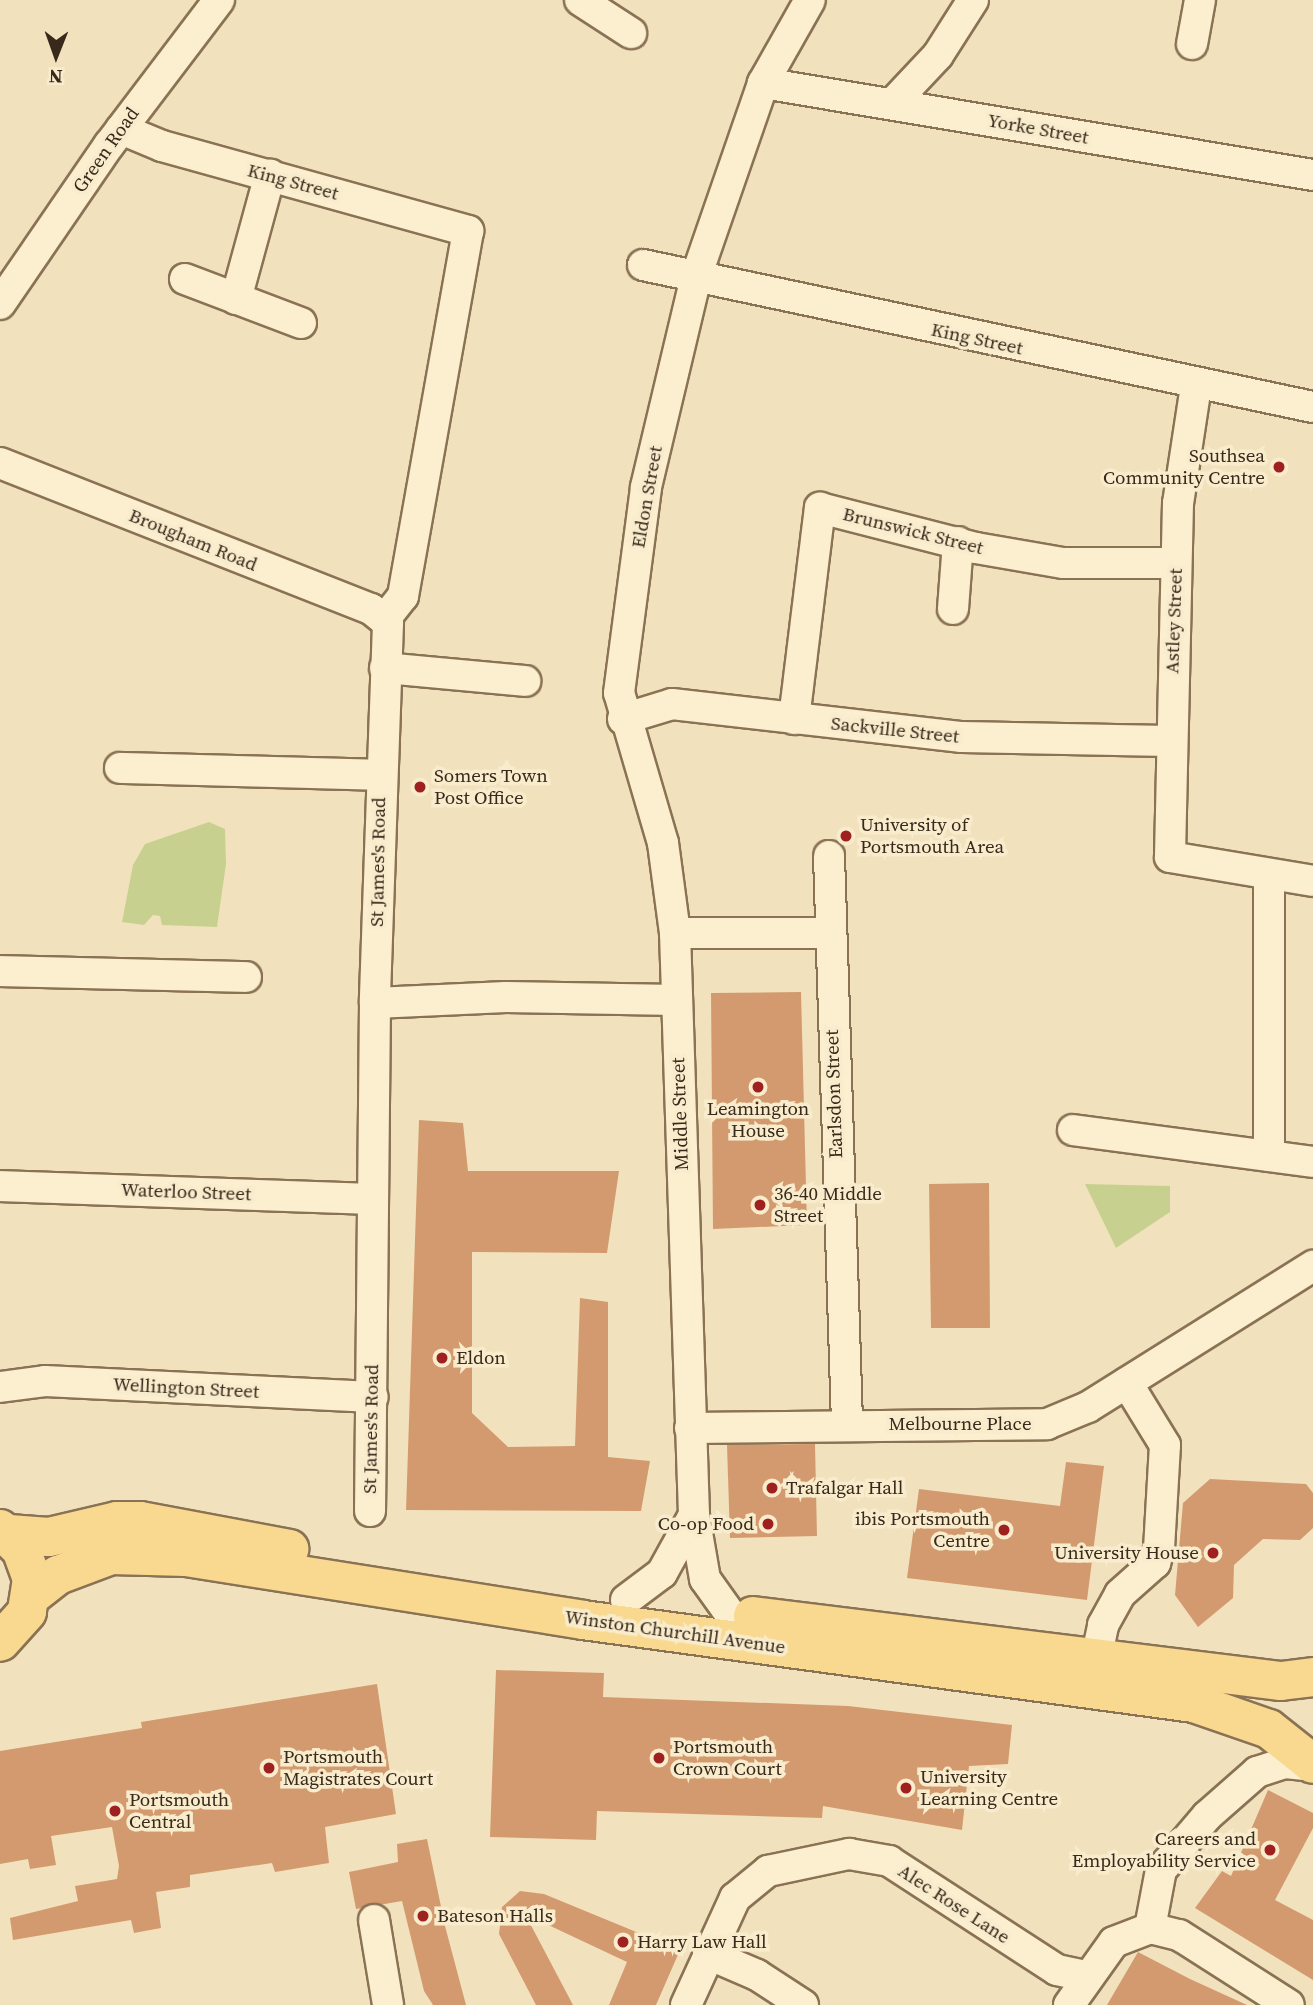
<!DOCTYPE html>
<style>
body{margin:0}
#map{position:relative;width:1313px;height:2005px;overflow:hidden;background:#f1e2bd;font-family:"Source Serif 4",serif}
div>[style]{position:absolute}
.green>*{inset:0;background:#c8d090}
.building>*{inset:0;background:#d39a6f}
.roads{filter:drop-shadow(2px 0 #8a7254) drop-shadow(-2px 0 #8a7254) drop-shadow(0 2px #8a7254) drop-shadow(0 -2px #8a7254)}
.minor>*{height:30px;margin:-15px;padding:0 15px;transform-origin:15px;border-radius:15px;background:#fcefd0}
.major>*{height:38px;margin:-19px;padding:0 19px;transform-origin:19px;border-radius:19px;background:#f9d990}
.dots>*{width:19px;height:19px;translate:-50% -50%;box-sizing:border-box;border:4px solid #f8eccd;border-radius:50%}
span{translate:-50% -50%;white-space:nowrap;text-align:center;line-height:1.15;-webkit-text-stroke:7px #f8eccd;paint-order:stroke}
.street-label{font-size:19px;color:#38291b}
.poi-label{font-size:19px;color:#38291b}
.right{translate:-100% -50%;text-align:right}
.left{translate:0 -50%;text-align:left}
.north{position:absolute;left:21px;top:21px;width:70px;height:70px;-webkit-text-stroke:5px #f8eccd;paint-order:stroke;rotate:181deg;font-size:19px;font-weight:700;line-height:28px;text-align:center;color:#38291b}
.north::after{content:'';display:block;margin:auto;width:24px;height:32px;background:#38291b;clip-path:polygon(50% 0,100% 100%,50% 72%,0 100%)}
</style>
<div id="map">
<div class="green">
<div style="clip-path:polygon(209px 822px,225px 829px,226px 864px,217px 927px,162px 925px,160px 916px,153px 915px,144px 925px,122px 922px,133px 865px,145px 844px)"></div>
<div style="clip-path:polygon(1085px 1184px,1170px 1186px,1170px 1212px,1116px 1248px)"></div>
</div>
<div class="building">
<div style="clip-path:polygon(801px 992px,807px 1225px,713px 1229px,711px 993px)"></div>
<div style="clip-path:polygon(419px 1120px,463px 1123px,468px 1171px,619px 1171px,607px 1253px,472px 1252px,472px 1413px,508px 1447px,575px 1446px,580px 1298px,608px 1302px,608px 1457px,650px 1461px,641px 1511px,406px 1510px)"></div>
<div style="clip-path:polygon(989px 1183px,990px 1328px,931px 1328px,929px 1184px)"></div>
<div style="clip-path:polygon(815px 1444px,817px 1536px,730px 1538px,727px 1445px)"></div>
<div style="clip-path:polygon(1066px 1462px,1104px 1466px,1087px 1600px,907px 1578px,919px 1489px,1060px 1506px)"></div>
<div style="clip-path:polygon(1210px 1479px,1306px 1484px,1313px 1493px,1313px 1528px,1300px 1540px,1263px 1539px,1234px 1565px,1233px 1598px,1198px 1627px,1175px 1595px,1183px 1503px)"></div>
<div style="clip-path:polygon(496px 1670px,604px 1673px,603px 1697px,848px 1706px,1012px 1725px,1008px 1764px,969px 1766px,962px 1830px,823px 1806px,822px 1818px,597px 1811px,596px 1840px,490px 1837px)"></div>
<div style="clip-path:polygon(377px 1684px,396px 1814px,325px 1827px,329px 1863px,275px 1872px,272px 1863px,190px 1875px,190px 1887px,156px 1892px,161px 1928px,134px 1933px,131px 1920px,13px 1940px,10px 1918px,78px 1901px,75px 1886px,117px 1879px,119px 1866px,112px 1827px,51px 1836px,56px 1865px,30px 1869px,28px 1859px,0 1864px,0 1751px,142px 1728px,141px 1722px)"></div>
<div style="clip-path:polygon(1268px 1790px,1313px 1813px,1313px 1828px,1275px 1900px,1313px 1920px,1313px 1980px,1195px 1908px,1222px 1871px,1231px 1876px)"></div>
<div style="clip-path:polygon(427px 1839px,445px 1926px,466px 2005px,433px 2005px,424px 1991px,402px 1901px,356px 1909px,349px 1872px,398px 1862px,397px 1844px)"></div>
<div style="clip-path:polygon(520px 1891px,544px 1894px,680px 1950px,656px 2005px,609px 2005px,627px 1962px,525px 1914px,573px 2005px,536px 2005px,499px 1934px,502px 1907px)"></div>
<div style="clip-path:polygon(1138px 1952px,1190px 1979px,1247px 2005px,1107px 2005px)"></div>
</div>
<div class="roads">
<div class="minor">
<div style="left:580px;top:0;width:61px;rotate:32.9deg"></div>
<div style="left:1192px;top:44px;width:45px;rotate:-79.7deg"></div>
<div style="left:763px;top:83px;width:558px;rotate:9.5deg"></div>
<div style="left:892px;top:104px;width:67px;rotate:-46.8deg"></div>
<div style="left:938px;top:55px;width:65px;rotate:-57.5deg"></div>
<div style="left:121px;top:129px;width:44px;rotate:22.5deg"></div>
<div style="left:162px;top:146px;width:318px;rotate:15.5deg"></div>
<div style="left:468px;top:231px;width:371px;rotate:100.1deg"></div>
<div style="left:403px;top:596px;width:29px;rotate:128deg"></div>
<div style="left:643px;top:265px;width:685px;rotate:11.97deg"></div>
<div style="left:185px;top:279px;width:124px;rotate:20.8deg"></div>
<div style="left:236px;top:299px;width:129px;rotate:-74.7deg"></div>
<div style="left:0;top:304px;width:193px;rotate:-55.6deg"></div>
<div style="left:109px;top:145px;width:182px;rotate:-52.8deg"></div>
<div style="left:1196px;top:386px;width:118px;rotate:98.7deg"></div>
<div style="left:1178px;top:503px;width:354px;rotate:91.3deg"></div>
<div style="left:1170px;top:857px;width:145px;rotate:9.5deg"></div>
<div style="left:0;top:463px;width:399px;rotate:21.5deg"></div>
<div style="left:371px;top:609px;width:22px;rotate:39deg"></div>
<div style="left:388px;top:623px;width:380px;rotate:92deg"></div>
<div style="left:375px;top:1003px;width:508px;rotate:90.56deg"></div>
<div style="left:953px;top:609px;width:67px;rotate:-85.7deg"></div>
<div style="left:385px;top:668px;width:141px;rotate:5.3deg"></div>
<div style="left:623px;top:719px;width:51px;rotate:-17deg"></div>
<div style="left:672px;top:704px;width:292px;rotate:6.5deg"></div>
<div style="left:962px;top:737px;width:208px;rotate:1.1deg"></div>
<div style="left:794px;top:719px;width:213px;rotate:-83deg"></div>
<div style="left:820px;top:508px;width:161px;rotate:14.4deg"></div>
<div style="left:976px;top:548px;width:88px;rotate:9.8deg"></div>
<div style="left:1063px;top:563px;width:113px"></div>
<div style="left:120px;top:768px;width:260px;rotate:1.5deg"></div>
<div style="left:829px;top:856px;width:566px;rotate:88.18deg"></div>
<div style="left:675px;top:933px;width:153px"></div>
<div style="left:0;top:971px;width:246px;rotate:1.4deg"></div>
<div style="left:375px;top:1003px;width:131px;rotate:-2.6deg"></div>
<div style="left:506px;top:997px;width:171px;rotate:1deg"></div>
<div style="left:1073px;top:1130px;width:242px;rotate:7.6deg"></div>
<div style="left:1269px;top:1156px;width:281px;rotate:-90deg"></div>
<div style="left:0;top:1186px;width:372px;rotate:2deg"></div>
<div style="left:0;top:1387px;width:45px;rotate:-7.6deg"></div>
<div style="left:45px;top:1381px;width:328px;rotate:2.8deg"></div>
<div style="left:690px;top:1428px;width:357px;rotate:-0.6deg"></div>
<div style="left:1047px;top:1424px;width:44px;rotate:-22.5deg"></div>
<div style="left:1088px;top:1407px;width:266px;rotate:-32.1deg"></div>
<div style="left:626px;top:1600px;width:45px;rotate:-36.9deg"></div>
<div style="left:662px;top:1573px;width:66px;rotate:-61.1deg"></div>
<div style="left:730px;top:1614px;width:43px;rotate:-125.5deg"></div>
<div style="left:705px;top:1579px;width:65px;rotate:-99.8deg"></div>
<div style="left:694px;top:1515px;width:582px;rotate:-91.87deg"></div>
<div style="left:675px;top:933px;width:91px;rotate:-97.6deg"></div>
<div style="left:663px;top:843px;width:156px;rotate:-106.3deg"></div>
<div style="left:619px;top:693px;width:208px;rotate:-82.5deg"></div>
<div style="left:646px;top:487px;width:216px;rotate:-76.6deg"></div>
<div style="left:696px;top:277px;width:205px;rotate:-70.9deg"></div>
<div style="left:763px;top:83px;width:95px;rotate:-60.5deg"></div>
<div style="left:1096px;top:1659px;width:35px;rotate:-78deg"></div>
<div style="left:1103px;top:1625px;width:35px;rotate:-61deg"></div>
<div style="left:1120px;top:1594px;width:47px;rotate:-41.5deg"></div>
<div style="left:1155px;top:1563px;width:15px;rotate:-74deg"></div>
<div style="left:1159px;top:1549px;width:104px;rotate:-86.7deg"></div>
<div style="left:1165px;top:1445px;width:73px;rotate:-121.5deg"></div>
<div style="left:374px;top:1920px;width:86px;rotate:80.6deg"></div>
<div style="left:1150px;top:1928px;width:59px;rotate:-79.3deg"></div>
<div style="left:1161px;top:1870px;width:71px;rotate:-49.6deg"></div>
<div style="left:1207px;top:1816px;width:67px;rotate:-41.3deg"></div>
<div style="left:1257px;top:1772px;width:29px;rotate:-18deg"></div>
<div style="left:1285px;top:1763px;width:28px;rotate:6deg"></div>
<div style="left:708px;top:1954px;width:53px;rotate:23.2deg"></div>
<div style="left:757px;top:1975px;width:55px;rotate:33.1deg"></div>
<div style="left:686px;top:2005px;width:118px;rotate:-65.4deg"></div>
<div style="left:735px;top:1898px;width:43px;rotate:-39.3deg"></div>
<div style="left:768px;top:1871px;width:83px;rotate:-11.9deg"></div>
<div style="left:849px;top:1854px;width:41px;rotate:9.9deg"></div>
<div style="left:889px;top:1861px;width:200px;rotate:33deg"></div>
<div style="left:1057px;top:1970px;width:30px;rotate:12deg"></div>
<div style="left:1069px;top:2005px;width:77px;rotate:-54.5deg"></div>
<div style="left:1114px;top:1942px;width:39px;rotate:-21deg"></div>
<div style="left:1150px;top:1928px;width:30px;rotate:14deg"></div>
<div style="left:1179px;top:1935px;width:130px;rotate:32.5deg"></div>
</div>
<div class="major">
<div style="left:0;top:1529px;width:29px;rotate:44deg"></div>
<div style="left:21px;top:1549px;width:32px;rotate:70deg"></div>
<div style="left:32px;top:1579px;width:33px;rotate:99deg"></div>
<div style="left:27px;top:1612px;width:40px;rotate:132deg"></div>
<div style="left:9px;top:1534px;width:40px;rotate:4.3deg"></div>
<div style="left:49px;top:1537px;width:70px;rotate:-13.2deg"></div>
<div style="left:117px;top:1521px;width:23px"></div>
<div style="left:140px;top:1521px;width:152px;rotate:10.6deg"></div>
<div style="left:31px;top:1596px;width:34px;rotate:-38deg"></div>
<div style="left:58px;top:1575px;width:57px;rotate:-20.7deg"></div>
<div style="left:111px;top:1555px;width:75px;rotate:1.5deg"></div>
<div style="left:186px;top:1557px;width:402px;rotate:9deg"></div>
<div style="left:583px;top:1620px;width:617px;rotate:7.74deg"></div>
<div style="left:1194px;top:1703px;width:79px;rotate:19.1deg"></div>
<div style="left:1269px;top:1729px;width:56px;rotate:38.5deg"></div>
<div style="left:753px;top:1616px;width:532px;rotate:7.02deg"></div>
<div style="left:1281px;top:1681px;width:32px;rotate:-7deg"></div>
</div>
</div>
<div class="dots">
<div style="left:1279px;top:467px;background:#9e201f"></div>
<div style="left:420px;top:787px;background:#9e201f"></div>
<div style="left:846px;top:836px;background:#9e201f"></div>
<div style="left:758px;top:1087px;background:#9e201f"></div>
<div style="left:760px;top:1205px;background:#9e201f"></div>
<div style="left:442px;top:1358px;background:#9e201f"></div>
<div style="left:772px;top:1488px;background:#9e201f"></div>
<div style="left:768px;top:1524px;background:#9e201f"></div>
<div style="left:1004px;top:1530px;background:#9e201f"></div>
<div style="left:1213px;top:1553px;background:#9e201f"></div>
<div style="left:659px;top:1758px;background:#9e201f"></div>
<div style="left:269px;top:1768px;background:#9e201f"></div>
<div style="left:906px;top:1788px;background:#9e201f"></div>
<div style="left:115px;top:1811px;background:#9e201f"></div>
<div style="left:1270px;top:1850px;background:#9e201f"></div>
<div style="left:423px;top:1916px;background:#9e201f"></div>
<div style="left:623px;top:1942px;background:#9e201f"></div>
</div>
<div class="street-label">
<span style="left:1038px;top:129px;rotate:10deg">Yorke Street</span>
<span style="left:106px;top:150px;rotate:-55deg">Green Road</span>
<span style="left:293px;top:182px;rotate:15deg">King Street</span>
<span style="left:977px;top:339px;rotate:12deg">King Street</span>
<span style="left:647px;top:497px;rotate:-80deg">Eldon Street</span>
<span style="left:913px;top:531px;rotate:14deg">Brunswick Street</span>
<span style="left:193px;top:540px;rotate:22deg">Brougham Road</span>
<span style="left:1174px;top:621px;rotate:-88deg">Astley Street</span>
<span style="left:895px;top:730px;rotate:6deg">Sackville Street</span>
<span style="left:378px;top:862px;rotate:-89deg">St James's Road</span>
<span style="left:834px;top:1094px;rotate:-92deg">Earlsdon Street</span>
<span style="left:680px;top:1114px;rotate:-92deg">Middle Street</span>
<span style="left:186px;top:1192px;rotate:2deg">Waterloo Street</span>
<span style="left:186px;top:1388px;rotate:3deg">Wellington Street</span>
<span style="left:960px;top:1424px">Melbourne Place</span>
<span style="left:371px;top:1429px;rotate:-89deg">St James's Road</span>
<span style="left:675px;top:1632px;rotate:8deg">Winston Churchill Avenue</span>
<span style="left:954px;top:1904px;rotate:33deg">Alec Rose Lane</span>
</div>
<div class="poi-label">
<span class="right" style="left:1265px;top:467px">Southsea<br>Community Centre</span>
<span class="left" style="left:434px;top:787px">Somers Town<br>Post Office</span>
<span class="left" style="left:860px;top:836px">University of<br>Portsmouth Area</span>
<span style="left:758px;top:1120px">Leamington<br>House</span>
<span class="left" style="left:774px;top:1205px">36-40 Middle<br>Street</span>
<span class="left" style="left:456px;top:1358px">Eldon</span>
<span class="left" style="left:786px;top:1488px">Trafalgar Hall</span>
<span class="right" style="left:990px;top:1530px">ibis Portsmouth<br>Centre</span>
<span class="right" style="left:754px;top:1524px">Co-op Food</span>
<span class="right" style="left:1199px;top:1553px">University House</span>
<span class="left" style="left:673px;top:1758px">Portsmouth<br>Crown Court</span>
<span class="left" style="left:283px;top:1768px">Portsmouth<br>Magistrates Court</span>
<span class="left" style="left:920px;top:1788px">University<br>Learning Centre</span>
<span class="left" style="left:129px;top:1811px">Portsmouth<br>Central</span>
<span class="right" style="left:1256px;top:1850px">Careers and<br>Employability Service</span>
<span class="left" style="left:437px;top:1916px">Bateson Halls</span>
<span class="left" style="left:637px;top:1942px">Harry Law Hall</span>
</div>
<div class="north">N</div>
</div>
